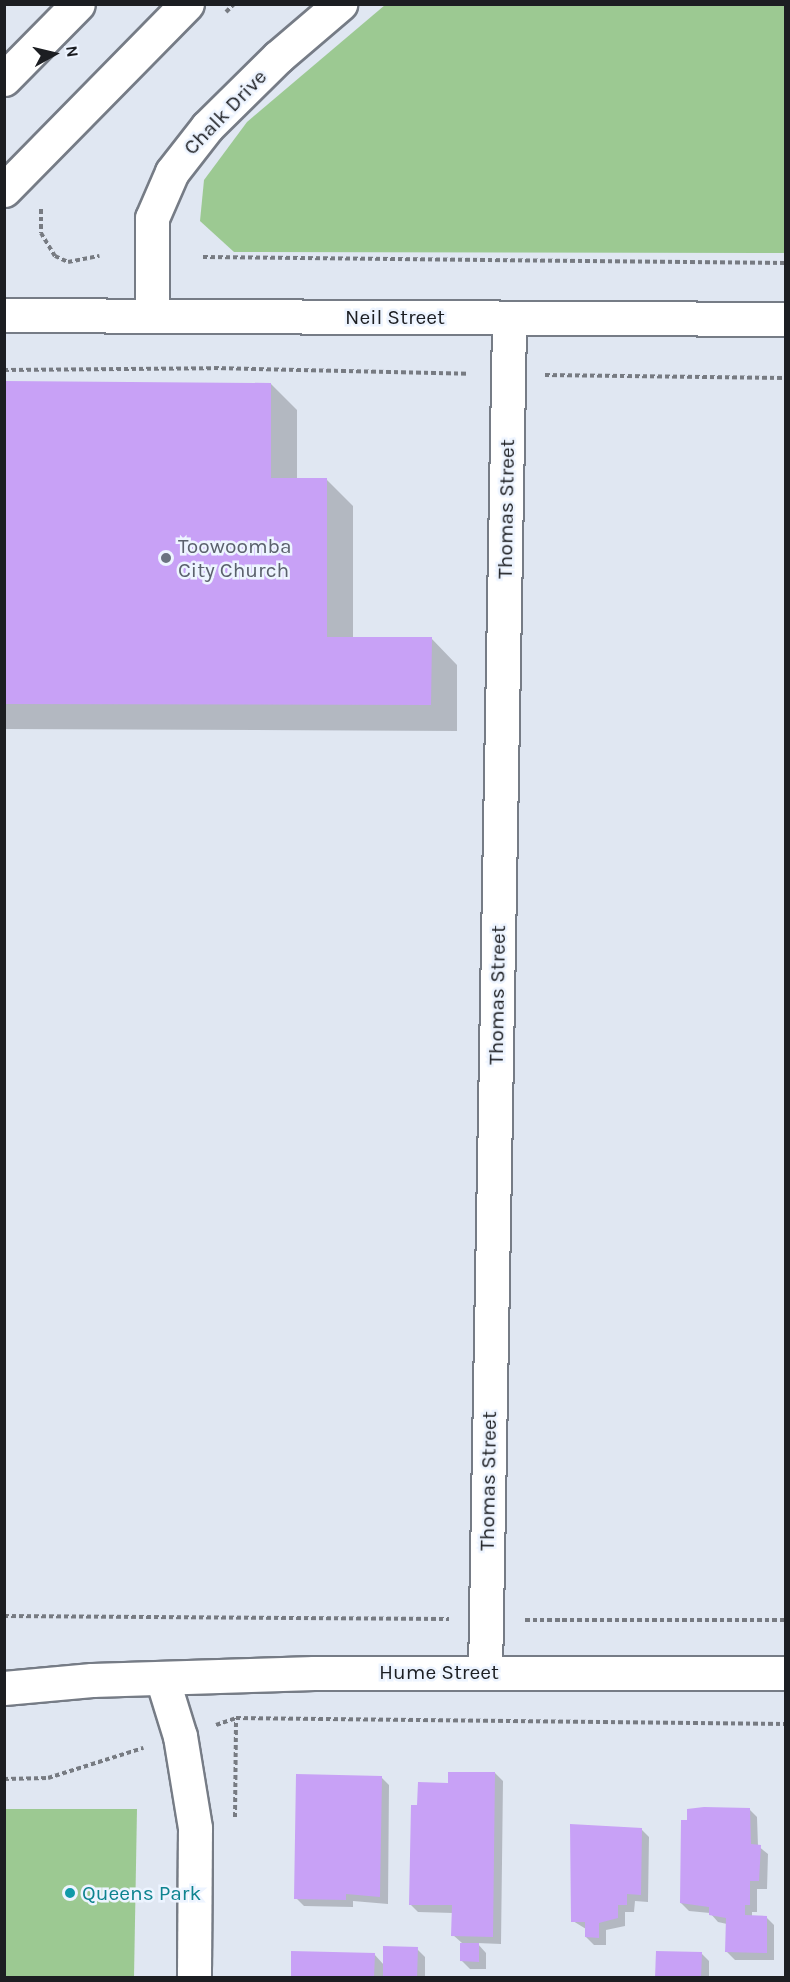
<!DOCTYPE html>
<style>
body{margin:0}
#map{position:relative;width:790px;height:1982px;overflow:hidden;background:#e0e7f2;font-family:Karla,sans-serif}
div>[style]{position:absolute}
.green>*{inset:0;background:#9cc992}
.shadow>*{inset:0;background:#0003}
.building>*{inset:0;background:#c8a1f6}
.path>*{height:4px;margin-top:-2px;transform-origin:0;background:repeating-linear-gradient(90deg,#777b82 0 4.5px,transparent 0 7.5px)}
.roads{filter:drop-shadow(2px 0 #767c86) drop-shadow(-2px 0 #767c86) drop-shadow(0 2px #767c86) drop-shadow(0 -2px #767c86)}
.minor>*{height:33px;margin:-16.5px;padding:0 16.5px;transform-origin:16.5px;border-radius:16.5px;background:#fff}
.tertiary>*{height:33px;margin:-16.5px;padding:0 16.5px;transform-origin:16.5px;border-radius:16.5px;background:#fff}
.trunk>*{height:33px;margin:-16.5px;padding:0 16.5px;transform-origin:16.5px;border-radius:16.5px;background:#fff}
.dots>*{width:16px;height:16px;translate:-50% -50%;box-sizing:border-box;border:3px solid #edf4ff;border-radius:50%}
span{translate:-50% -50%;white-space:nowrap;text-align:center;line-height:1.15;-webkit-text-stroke:5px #edf4ff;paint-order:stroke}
.street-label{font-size:21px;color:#1c1e22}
.worship-label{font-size:21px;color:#5b616d}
.left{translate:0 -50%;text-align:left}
.culture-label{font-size:21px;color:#0d838f}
.frame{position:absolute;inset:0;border:6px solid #1c1e22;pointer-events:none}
.north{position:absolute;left:24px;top:24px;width:60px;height:60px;-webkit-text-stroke:4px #edf4ff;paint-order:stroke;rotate:82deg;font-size:16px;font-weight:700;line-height:24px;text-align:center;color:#1c1e22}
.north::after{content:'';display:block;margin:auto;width:21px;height:27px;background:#1c1e22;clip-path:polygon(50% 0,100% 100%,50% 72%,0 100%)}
</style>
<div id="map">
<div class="green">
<div style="clip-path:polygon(385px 5px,785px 5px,785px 253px,234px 252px,200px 221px,204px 180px,247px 122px)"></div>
<div style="clip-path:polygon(5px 1809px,137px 1809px,134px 1977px,5px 1977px)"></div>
</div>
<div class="shadow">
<div style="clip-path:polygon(4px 383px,271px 384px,297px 410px,297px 479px,327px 480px,353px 506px,353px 638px,431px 638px,457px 665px,457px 731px,4px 729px)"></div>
<div style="clip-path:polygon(495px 1773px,503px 1781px,501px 1944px,477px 1943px,486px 1953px,486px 1969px,470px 1969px,462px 1961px,462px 1943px,453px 1935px,453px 1913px,418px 1912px,410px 1904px,419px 1807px,449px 1784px)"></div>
<div style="clip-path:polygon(381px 1777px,389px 1785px,388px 1904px,353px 1901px,353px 1907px,304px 1906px,296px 1898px)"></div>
<div style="clip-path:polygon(749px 1809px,757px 1817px,758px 1846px,768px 1854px,767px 1889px,757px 1889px,757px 1912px,752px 1912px,752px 1917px,766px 1917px,774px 1925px,774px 1960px,735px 1960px,727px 1952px,727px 1924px,718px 1922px,710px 1913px,689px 1911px,681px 1903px)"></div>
<div style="clip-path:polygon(641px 1829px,649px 1837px,648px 1902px,635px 1901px,634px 1912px,625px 1912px,625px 1926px,606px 1930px,606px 1945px,594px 1945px,586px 1937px,586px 1929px,573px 1921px)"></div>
<div style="clip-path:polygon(417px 1949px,425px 1957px,425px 1978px,293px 1978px,374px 1954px,384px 1965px)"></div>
<div style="clip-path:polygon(701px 1953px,709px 1961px,709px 1978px,657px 1978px)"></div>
</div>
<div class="building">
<div style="clip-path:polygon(4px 381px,271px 383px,271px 478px,327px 478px,327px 637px,432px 637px,431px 705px,4px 704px)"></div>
<div style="clip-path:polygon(448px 1772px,495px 1772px,493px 1937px,451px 1936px,452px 1905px,409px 1905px,411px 1805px,417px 1805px,418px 1782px,448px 1783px)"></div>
<div style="clip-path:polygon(296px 1774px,382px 1776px,380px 1897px,346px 1894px,346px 1900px,294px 1899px)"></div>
<div style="clip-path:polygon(704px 1807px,750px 1808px,751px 1844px,761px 1845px,759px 1881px,750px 1881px,750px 1905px,745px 1905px,745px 1915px,767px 1916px,767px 1953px,725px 1952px,726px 1918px,709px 1915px,709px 1907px,680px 1903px,681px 1820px,687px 1820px,687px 1809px)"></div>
<div style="clip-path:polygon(570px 1824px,642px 1828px,641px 1895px,627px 1894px,627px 1905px,618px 1905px,618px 1918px,599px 1923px,599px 1938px,585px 1937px,585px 1922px,571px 1922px)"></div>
<div style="clip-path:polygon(460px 1943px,479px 1943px,479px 1962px,460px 1961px)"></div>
<div style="clip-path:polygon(383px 1946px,418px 1947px,417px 1978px,383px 1978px)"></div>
<div style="clip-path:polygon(291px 1951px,375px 1953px,374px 1978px,291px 1978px)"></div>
<div style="clip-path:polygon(656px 1951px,702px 1952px,701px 1978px,655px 1978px)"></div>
</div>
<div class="path">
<div style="left:226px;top:12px;width:11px;rotate:-45deg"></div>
<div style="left:41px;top:209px;width:24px;rotate:90deg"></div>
<div style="left:41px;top:233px;width:27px;rotate:59deg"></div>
<div style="left:55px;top:256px;width:14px;rotate:25deg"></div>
<div style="left:68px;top:262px;width:32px;rotate:-11deg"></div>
<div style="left:203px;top:257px;width:583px;rotate:0.59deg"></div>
<div style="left:4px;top:370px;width:210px;rotate:-0.5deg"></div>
<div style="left:214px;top:368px;width:255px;rotate:1.3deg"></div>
<div style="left:545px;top:375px;width:241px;rotate:0.7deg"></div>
<div style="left:4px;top:1616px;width:445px;rotate:0.4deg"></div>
<div style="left:525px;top:1620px;width:261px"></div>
<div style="left:216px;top:1725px;width:21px;rotate:-19deg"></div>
<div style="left:236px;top:1718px;width:550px;rotate:0.63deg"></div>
<div style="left:4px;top:1779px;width:44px;rotate:-1.3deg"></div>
<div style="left:48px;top:1778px;width:100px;rotate:-17.5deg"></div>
<div style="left:235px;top:1817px;width:99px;rotate:-89.4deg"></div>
</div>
<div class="roads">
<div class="minor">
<div style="left:4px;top:315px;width:782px;rotate:0.29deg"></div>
<div style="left:152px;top:316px;width:98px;rotate:-90deg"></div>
<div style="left:152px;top:218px;width:50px;rotate:-66.5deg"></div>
<div style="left:172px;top:172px;width:57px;rotate:-52.1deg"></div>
<div style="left:207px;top:127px;width:100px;rotate:-44.6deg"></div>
<div style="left:278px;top:57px;width:82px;rotate:-40.5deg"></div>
<div style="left:485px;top:1672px;width:1354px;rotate:-88.98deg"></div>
<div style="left:162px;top:1678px;width:61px;rotate:72.8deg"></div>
<div style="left:180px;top:1736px;width:93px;rotate:80.7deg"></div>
<div style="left:195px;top:1828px;width:150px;rotate:90.4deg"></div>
</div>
<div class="tertiary">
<div style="left:4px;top:1688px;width:88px;rotate:-5.2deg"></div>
<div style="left:92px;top:1680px;width:222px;rotate:-1.8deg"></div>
<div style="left:314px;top:1673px;width:472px"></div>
</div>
<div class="trunk">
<div style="left:4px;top:79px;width:105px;rotate:-45.4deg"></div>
<div style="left:4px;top:190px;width:261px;rotate:-45.5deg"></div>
</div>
</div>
<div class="dots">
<div style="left:166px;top:558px;background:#6b7280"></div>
<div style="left:70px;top:1893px;background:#0f9aa8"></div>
</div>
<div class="street-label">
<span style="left:225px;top:112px;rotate:-46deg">Chalk Drive</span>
<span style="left:395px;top:317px">Neil Street</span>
<span style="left:506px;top:509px;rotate:-89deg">Thomas Street</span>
<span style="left:497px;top:995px;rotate:-89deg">Thomas Street</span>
<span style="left:488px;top:1481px;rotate:-89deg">Thomas Street</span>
<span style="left:439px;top:1672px">Hume Street</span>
</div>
<div class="worship-label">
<span class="left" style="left:178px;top:558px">Toowoomba<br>City Church</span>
</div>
<div class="culture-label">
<span class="left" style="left:82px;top:1893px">Queens Park</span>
</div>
<div class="frame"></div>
<div class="north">N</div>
</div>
